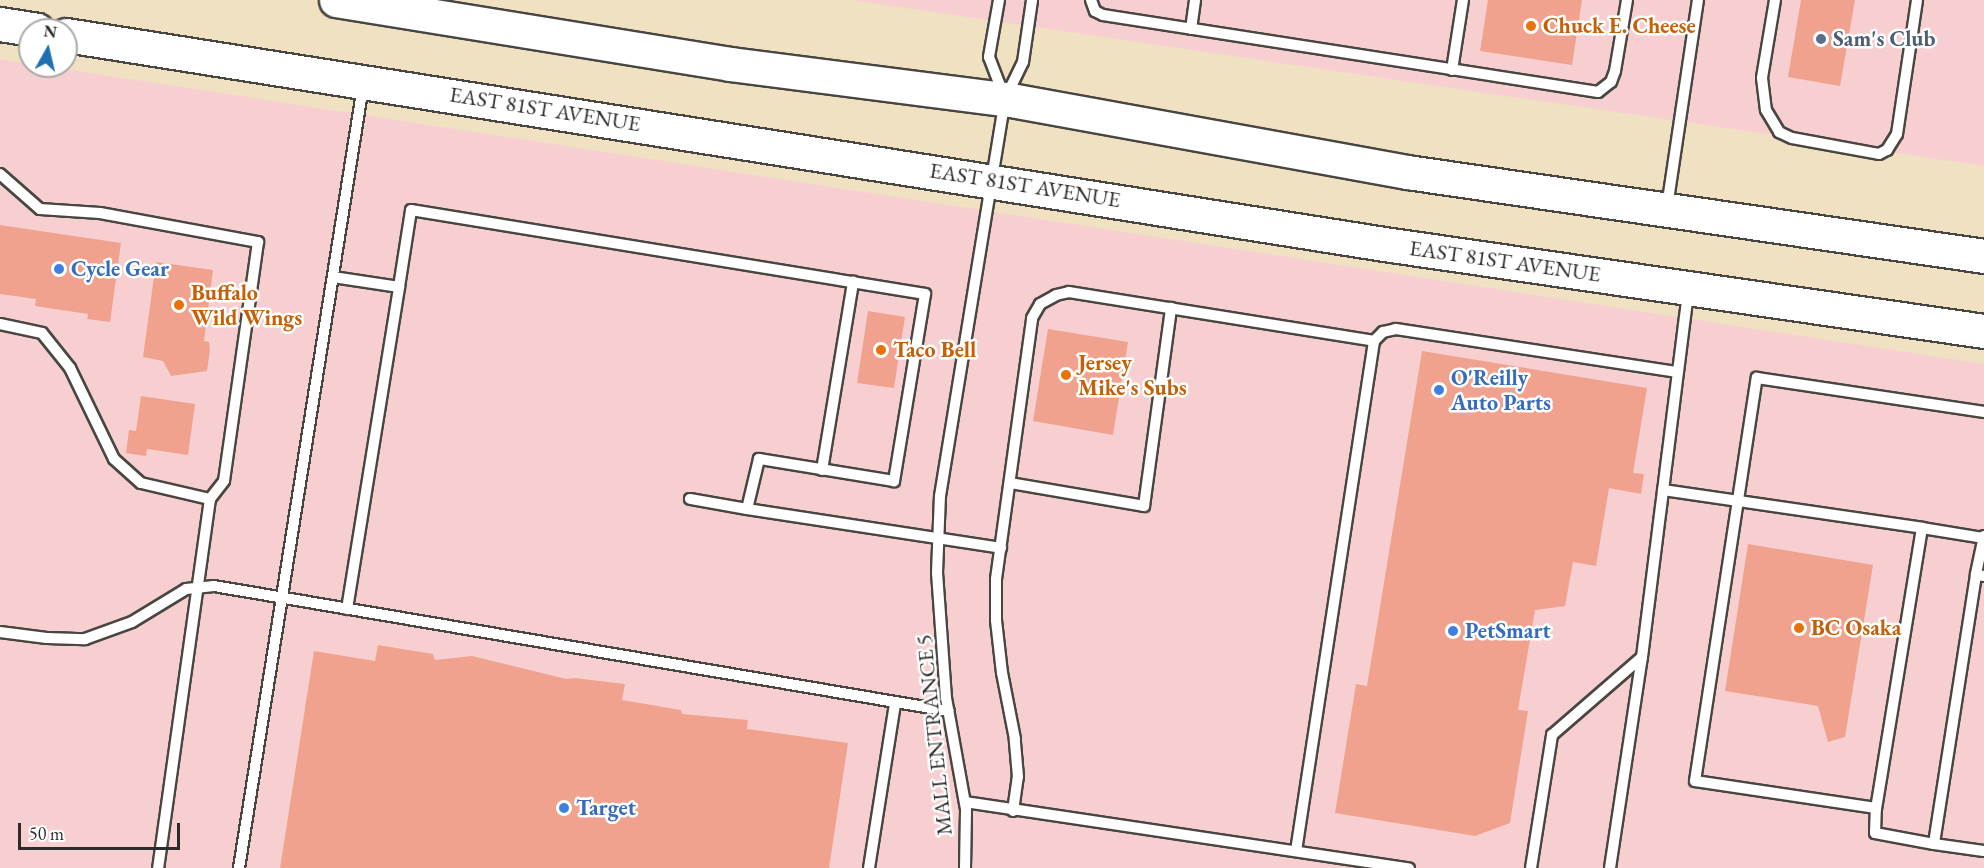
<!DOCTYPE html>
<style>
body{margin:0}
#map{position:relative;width:1984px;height:868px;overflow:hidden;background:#f0e1c3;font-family:"EB Garamond",serif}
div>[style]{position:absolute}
.built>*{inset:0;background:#f7cfd0}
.building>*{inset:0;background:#f1a28e}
.roads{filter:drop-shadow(2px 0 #494642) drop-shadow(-2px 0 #494642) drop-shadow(0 2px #494642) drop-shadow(0 -2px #494642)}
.service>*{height:10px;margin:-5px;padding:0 5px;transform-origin:5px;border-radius:5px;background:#fff}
.trunk>*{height:33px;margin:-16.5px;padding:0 16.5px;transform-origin:16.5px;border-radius:16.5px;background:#fff}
.dots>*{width:16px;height:16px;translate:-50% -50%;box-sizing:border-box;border:3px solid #fff;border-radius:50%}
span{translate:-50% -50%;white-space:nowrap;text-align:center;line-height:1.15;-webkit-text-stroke:5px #fff;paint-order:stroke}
.food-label{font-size:22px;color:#c56008;font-weight:700}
.left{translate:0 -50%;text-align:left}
.service-label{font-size:22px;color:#4e5e75;font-weight:700}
.street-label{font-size:22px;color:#2b2b2b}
.shop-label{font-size:22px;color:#366cbe;font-weight:700}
.north{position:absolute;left:18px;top:18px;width:60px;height:60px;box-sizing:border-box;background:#fff;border:2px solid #aaa;border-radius:50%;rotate:8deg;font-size:16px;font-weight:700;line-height:24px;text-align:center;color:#2b2b2b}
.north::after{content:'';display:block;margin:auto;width:21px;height:27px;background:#1f6fb2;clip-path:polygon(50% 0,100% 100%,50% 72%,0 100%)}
.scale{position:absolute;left:18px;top:823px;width:162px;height:27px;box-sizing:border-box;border:3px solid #2b2b2b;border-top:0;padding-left:8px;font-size:18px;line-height:21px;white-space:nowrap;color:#2b2b2b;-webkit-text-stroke:4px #fff;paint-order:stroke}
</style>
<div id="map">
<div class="built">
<div style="clip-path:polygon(851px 0,1984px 0,1984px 166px)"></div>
<div style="clip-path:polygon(0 59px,1984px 364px,1984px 868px,0 868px)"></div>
</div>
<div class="building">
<div style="clip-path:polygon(1488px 0,1582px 0,1572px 65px,1480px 51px)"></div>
<div style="clip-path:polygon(1801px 0,1855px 0,1840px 86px,1788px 77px)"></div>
<div style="clip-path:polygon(0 225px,121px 243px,110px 322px,87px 319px,88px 314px,35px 306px,36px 299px,0 294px)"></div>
<div style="clip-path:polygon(156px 262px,213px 270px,204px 341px,209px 342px,210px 350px,207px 371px,171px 376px,163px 361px,143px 357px)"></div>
<div style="clip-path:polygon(868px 311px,905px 317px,894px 388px,857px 383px)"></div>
<div style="clip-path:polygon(1048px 329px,1128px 342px,1113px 435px,1033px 421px)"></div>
<div style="clip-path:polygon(1422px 351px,1647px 388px,1633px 473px,1644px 474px,1641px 494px,1609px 488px,1596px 566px,1573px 562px,1565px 606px,1535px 610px,1518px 710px,1528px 711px,1510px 823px,1475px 836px,1335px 813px,1356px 684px,1367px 686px)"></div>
<div style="clip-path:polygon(141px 396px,195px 404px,188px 455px,147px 449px,146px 456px,126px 453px,129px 430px,136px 431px)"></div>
<div style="clip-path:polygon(1748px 544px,1873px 565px,1845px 737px,1828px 742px,1818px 706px,1725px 691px)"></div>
<div style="clip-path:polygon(378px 645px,433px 654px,435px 660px,472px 656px,566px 679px,574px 678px,625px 684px,622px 700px,681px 710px,682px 714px,748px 720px,747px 729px,848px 743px,829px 868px,280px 868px,314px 651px,375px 661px)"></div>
</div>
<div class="roads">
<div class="service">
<div style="left:999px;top:0;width:58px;rotate:100deg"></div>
<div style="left:989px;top:57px;width:39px;rotate:69deg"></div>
<div style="left:1091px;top:0;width:12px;rotate:70deg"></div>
<div style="left:1095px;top:11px;width:9px;rotate:27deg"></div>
<div style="left:1103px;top:15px;width:501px;rotate:8.84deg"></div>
<div style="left:1598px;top:92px;width:16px;rotate:-38deg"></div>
<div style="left:1611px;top:82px;width:12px;rotate:-70deg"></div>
<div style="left:1615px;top:71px;width:72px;rotate:-80.4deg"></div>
<div style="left:1775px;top:0;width:79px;rotate:99.5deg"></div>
<div style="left:1762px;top:78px;width:32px;rotate:83deg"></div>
<div style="left:1766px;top:110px;width:26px;rotate:59deg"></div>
<div style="left:1779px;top:132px;width:14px;rotate:25deg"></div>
<div style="left:1792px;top:138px;width:88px;rotate:10.4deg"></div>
<div style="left:1879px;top:154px;width:9px;rotate:-27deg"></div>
<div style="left:1887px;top:150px;width:19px;rotate:-58deg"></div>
<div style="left:1897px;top:134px;width:135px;rotate:-81.5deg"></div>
<div style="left:1191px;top:29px;width:29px;rotate:-82deg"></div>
<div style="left:1452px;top:70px;width:71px;rotate:-81.1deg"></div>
<div style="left:0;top:174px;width:53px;rotate:41.2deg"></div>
<div style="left:40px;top:209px;width:60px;rotate:3.8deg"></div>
<div style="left:100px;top:213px;width:161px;rotate:10.4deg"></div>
<div style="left:258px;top:242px;width:241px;rotate:98.1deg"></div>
<div style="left:224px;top:481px;width:23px;rotate:128deg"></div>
<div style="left:1667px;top:207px;width:209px;rotate:-81.5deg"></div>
<div style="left:333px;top:277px;width:67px;rotate:8.6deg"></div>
<div style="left:399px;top:287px;width:78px;rotate:-81.1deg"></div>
<div style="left:411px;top:210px;width:521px;rotate:9.28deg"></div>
<div style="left:925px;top:294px;width:190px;rotate:99.4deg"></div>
<div style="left:894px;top:481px;width:137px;rotate:-170.7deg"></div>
<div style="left:759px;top:459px;width:51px;rotate:103.5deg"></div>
<div style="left:747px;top:509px;width:58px;rotate:-170deg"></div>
<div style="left:0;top:324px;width:43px;rotate:12.1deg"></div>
<div style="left:42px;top:333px;width:45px;rotate:51.3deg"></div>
<div style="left:70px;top:368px;width:101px;rotate:64.2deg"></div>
<div style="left:114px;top:459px;width:36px;rotate:42deg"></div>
<div style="left:141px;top:483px;width:71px;rotate:13.1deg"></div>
<div style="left:210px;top:499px;width:373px;rotate:98deg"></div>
<div style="left:822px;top:470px;width:191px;rotate:-80.6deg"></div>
<div style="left:1010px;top:483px;width:136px;rotate:9.7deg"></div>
<div style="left:1144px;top:506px;width:200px;rotate:-82.2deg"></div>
<div style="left:1663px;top:490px;width:262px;rotate:8.3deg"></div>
<div style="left:1922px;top:528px;width:284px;rotate:99.3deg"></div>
<div style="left:747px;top:509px;width:257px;rotate:8.7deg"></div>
<div style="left:1922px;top:528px;width:63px;rotate:9.2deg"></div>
<div style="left:1984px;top:536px;width:40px;rotate:102deg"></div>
<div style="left:1976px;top:575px;width:8px;rotate:7deg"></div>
<div style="left:1976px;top:575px;width:272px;rotate:98.9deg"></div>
<div style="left:1934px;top:844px;width:60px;rotate:-169.4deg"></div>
<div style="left:1875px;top:833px;width:25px;rotate:-88deg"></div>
<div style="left:1876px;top:808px;width:183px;rotate:-171.5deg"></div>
<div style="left:1695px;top:781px;width:408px;rotate:-81.3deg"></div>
<div style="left:1757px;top:378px;width:230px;rotate:8.5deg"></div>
<div style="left:347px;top:609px;width:326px;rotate:-80.8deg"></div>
<div style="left:0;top:632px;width:47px;rotate:7.3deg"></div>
<div style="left:47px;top:638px;width:38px;rotate:2deg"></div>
<div style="left:85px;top:639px;width:50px;rotate:-19.9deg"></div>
<div style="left:132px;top:622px;width:63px;rotate:-31.4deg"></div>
<div style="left:186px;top:589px;width:28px;rotate:-6deg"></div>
<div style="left:214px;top:586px;width:745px;rotate:9.66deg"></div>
<div style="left:965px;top:802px;width:449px;rotate:8.5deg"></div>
<div style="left:1013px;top:811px;width:34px;rotate:-82deg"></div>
<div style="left:1018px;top:777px;width:38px;rotate:-95deg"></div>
<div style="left:1015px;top:739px;width:67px;rotate:-101.1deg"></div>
<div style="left:1002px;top:673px;width:53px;rotate:-96.5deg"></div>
<div style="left:996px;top:620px;width:41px;rotate:-90deg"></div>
<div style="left:996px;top:579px;width:263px;rotate:-82.1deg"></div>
<div style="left:1032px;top:318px;width:16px;rotate:-60deg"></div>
<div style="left:1040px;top:304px;width:18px;rotate:-29deg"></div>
<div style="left:1056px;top:295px;width:13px;rotate:-13deg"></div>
<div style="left:1069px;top:292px;width:309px;rotate:9.1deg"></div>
<div style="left:1934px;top:844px;width:50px;rotate:8deg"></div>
<div style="left:1296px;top:851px;width:516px;rotate:-81.3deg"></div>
<div style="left:1374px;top:341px;width:13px;rotate:-45deg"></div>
<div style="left:1383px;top:332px;width:13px;rotate:-13deg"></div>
<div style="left:1396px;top:329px;width:285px;rotate:8.7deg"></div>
<div style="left:239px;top:868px;width:792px;rotate:-80.99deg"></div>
<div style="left:869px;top:868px;width:167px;rotate:-81deg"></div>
<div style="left:965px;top:868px;width:59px;rotate:-89deg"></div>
<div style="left:966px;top:809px;width:113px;rotate:-100.2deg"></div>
<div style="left:946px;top:698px;width:125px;rotate:-94.1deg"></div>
<div style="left:937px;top:573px;width:77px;rotate:-87.8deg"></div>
<div style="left:940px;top:496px;width:402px;rotate:-80.7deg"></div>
<div style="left:1005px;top:99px;width:41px;rotate:-64.1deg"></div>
<div style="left:1023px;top:62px;width:63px;rotate:-81.7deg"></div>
<div style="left:1531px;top:868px;width:135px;rotate:-81deg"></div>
<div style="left:1552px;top:735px;width:119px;rotate:-40.9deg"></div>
<div style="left:1610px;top:868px;width:213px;rotate:-81.4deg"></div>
<div style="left:1642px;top:657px;width:369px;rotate:-82.8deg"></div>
</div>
<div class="trunk">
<div style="left:336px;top:0;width:399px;rotate:9.2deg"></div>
<div style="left:730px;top:64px;width:277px;rotate:7.3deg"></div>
<div style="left:1005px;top:99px;width:409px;rotate:10.3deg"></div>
<div style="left:1407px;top:172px;width:583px;rotate:8.28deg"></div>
<div style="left:0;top:24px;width:37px;rotate:9deg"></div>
<div style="left:66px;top:35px;width:1342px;rotate:9.01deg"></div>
<div style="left:1391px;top:245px;width:599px;rotate:8.25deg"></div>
</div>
</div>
<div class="dots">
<div style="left:1531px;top:26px;background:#e8710a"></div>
<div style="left:1821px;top:39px;background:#5c6f8a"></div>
<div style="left:59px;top:269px;background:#3f7fe0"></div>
<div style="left:179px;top:305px;background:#e8710a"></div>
<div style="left:881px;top:350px;background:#e8710a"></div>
<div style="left:1066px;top:375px;background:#e8710a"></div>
<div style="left:1439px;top:390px;background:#3f7fe0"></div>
<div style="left:1799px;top:628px;background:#e8710a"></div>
<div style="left:1453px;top:631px;background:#3f7fe0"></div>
<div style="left:564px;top:808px;background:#3f7fe0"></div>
</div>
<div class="food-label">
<span class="left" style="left:1543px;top:26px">Chuck E. Cheese</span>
<span class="left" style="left:191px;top:305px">Buffalo<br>Wild Wings</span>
<span class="left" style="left:893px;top:350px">Taco Bell</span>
<span class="left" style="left:1078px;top:375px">Jersey<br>Mike's Subs</span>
<span class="left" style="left:1811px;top:628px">BC Osaka</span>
</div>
<div class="service-label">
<span class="left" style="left:1833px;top:39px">Sam's Club</span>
</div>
<div class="street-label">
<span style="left:545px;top:109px;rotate:9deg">EAST 81ST AVENUE</span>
<span style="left:1025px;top:185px;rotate:9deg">EAST 81ST AVENUE</span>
<span style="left:1505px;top:261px;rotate:8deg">EAST 81ST AVENUE</span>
<span style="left:934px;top:735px;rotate:-96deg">MALL ENTRANCE 5</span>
</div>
<div class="shop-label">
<span class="left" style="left:71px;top:269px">Cycle Gear</span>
<span class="left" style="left:1451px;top:390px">O'Reilly<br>Auto Parts</span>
<span class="left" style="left:1465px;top:631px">PetSmart</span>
<span class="left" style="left:576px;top:808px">Target</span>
</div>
<div class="north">N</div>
<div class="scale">50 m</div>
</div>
